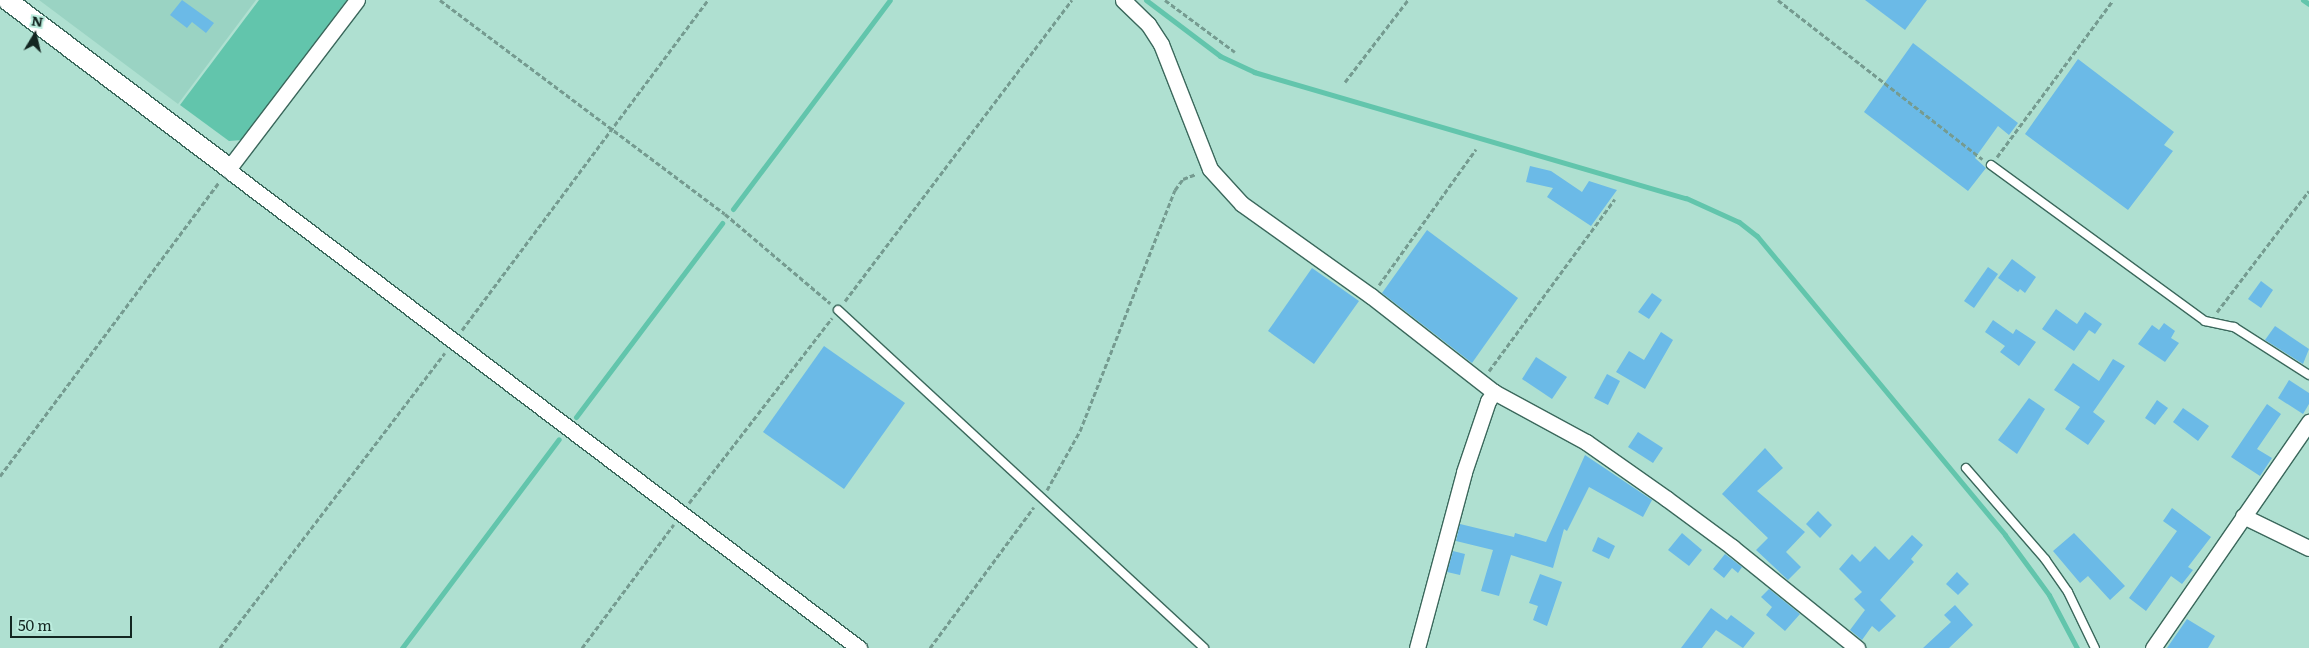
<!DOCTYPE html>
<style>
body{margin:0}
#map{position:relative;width:2309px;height:648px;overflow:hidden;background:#afe0d1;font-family:Literata,serif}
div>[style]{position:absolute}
.built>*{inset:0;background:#9ad3c3}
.water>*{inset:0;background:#62c5ac}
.stream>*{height:5px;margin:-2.5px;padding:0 2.5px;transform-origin:2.5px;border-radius:2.5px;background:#62c5ac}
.building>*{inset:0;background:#6bbae7}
.path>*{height:3px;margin-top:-1.5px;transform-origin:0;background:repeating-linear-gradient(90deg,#759b90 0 5px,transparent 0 7.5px)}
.roads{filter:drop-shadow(1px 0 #3b685c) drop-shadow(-1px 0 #3b685c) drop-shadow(0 1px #3b685c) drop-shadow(0 -1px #3b685c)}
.service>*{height:8px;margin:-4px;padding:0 4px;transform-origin:4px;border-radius:4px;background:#fff}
.minor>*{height:15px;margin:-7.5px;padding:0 7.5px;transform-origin:7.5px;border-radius:7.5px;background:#fff}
.tertiary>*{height:19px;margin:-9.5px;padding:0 9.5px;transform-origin:9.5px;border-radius:9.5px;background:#fff}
span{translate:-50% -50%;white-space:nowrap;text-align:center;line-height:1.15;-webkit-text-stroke:4px #bcedde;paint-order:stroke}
.north{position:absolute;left:10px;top:10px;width:50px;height:50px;-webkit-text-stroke:4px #bcedde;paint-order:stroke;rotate:9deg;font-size:14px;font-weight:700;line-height:20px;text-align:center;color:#132621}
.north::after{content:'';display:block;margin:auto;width:18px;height:22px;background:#132621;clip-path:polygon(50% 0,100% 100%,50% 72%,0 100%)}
.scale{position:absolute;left:10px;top:616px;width:122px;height:22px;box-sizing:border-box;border:2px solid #132621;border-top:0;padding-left:6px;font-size:15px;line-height:18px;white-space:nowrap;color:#132621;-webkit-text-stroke:4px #bcedde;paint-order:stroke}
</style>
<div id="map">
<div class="built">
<div style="clip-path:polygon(39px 0,256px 0,178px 104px)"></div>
</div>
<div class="water">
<div style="clip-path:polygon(259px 0,347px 0,242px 140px,229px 141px,180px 105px)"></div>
</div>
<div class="stream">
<div style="left:1146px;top:0;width:93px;rotate:37.1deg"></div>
<div style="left:1220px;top:56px;width:38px;rotate:25deg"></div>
<div style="left:1254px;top:72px;width:450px;rotate:16.3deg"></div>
<div style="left:1686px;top:198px;width:58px;rotate:24.4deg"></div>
<div style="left:1739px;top:222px;width:23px;rotate:38deg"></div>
<div style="left:1757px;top:236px;width:388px;rotate:50.3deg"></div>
<div style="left:2005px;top:535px;width:74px;rotate:53.7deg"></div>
<div style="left:2049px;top:595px;width:60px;rotate:62.2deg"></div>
<div style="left:2303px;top:0;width:7px;rotate:34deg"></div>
<div style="left:733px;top:209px;width:261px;rotate:-53.1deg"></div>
<div style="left:576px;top:417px;width:243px;rotate:-53deg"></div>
<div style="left:402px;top:648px;width:261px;rotate:-53.1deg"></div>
</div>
<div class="building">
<div style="clip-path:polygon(182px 0,214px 23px,206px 33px,192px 22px,187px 28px,170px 15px)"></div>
<div style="clip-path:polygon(1865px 0,1927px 0,1905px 30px)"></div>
<div style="clip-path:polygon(1913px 43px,2018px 123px,2009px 135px,1998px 126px,1975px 158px,1986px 168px,1968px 191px,1864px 112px)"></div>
<div style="clip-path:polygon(2078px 59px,2174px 132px,2164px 145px,2173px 151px,2128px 210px,2025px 134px)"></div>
<div style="clip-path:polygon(1530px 166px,1551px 171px,1582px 192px,1589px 181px,1617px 190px,1591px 226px,1547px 197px,1553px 188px,1526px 182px)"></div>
<div style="clip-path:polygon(1427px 230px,1518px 298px,1472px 363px,1382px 293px)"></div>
<div style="clip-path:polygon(2012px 259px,2036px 277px,2025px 293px,2020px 289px,2018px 292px,1998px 278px)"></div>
<div style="clip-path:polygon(1988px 267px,1998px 274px,1974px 308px,1964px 301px)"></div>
<div style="clip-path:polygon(1312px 268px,1359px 301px,1314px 364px,1268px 331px)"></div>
<div style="clip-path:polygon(2261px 281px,2273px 290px,2261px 308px,2248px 299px)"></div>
<div style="clip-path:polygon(1652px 293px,1662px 300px,1649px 319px,1638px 312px)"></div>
<div style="clip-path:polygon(2056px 309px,2077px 324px,2085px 312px,2102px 324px,2095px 334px,2089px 330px,2074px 351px,2042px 329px)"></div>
<div style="clip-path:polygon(1993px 320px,2013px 334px,2016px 329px,2036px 342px,2019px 366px,2000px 352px,2005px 346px,1985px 332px)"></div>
<div style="clip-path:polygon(2164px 323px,2175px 331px,2171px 338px,2179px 343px,2165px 362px,2138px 344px,2152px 325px,2159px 330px)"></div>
<div style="clip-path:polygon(2275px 326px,2309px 349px,2303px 364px,2265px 340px)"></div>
<div style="clip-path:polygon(1661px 332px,1673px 340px,1645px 389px,1616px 372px,1629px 351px,1644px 360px)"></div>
<div style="clip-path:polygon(824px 346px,905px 403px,844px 489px,763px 432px)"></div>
<div style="clip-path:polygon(1536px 357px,1567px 377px,1552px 399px,1522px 379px)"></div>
<div style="clip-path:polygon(2113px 359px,2125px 366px,2093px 412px,2105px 421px,2088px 445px,2065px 429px,2080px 407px,2054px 390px,2073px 363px,2099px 381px)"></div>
<div style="clip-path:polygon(1607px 374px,1620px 381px,1608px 405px,1594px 398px)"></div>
<div style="clip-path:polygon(2289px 380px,2309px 393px,2309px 404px,2303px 414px,2278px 398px)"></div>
<div style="clip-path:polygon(2029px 398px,2045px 409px,2017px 454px,1998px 440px)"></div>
<div style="clip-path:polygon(2157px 400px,2168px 408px,2155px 425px,2145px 418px)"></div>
<div style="clip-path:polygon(2267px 404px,2281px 414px,2257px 449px,2272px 458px,2260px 476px,2231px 457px)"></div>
<div style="clip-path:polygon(2183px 408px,2209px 426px,2198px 441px,2173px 422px)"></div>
<div style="clip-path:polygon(1638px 432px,1663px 448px,1653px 463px,1628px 447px)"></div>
<div style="clip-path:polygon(1765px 448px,1783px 468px,1757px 491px,1805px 532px,1786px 552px,1801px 567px,1788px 580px,1756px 550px,1768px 538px,1722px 494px)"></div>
<div style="clip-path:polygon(1585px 455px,1652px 500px,1643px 517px,1589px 487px,1567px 531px,1564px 529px,1553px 568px,1511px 555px,1499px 596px,1481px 591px,1493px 550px,1456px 541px,1460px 524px,1514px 537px,1515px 533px,1546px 542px)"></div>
<div style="clip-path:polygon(2172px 508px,2211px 537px,2188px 567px,2193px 570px,2182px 584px,2171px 576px,2146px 611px,2129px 598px,2177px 531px,2163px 521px)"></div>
<div style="clip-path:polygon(1818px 511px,1832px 525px,1820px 538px,1806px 524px)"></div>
<div style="clip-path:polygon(1682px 533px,1702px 550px,1689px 566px,1668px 550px)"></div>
<div style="clip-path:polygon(2074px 533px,2125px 586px,2110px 600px,2088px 576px,2080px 583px,2053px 551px)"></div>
<div style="clip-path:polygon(1912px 535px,1923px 545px,1911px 559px,1914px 562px,1880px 600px,1896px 616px,1879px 632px,1872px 626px,1862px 640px,1850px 630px,1865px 610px,1854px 599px,1862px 592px,1839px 569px,1852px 554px,1860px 562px,1875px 546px,1889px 560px)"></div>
<div style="clip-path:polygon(1598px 537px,1615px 546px,1609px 559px,1592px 551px)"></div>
<div style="clip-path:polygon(1453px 551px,1465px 554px,1460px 575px,1447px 572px)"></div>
<div style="clip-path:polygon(1725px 554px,1742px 567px,1738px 573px,1732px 568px,1724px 578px,1713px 569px)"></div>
<div style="clip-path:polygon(1957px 572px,1969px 584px,1958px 595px,1946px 584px)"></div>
<div style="clip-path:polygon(1540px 574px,1562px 582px,1547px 626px,1533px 620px,1538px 606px,1529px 603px)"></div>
<div style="clip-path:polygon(1769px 589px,1800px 614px,1785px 631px,1766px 615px,1772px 607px,1761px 597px)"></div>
<div style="clip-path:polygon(1955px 605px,1973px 625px,1949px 648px,1923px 648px,1951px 622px,1944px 615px)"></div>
<div style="clip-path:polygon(1711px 608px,1727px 620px,1731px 615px,1755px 633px,1743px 648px,1716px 630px,1702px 648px,1681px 648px)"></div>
<div style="clip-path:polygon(2187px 619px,2215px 636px,2208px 648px,2167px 648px)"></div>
</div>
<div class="path">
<div style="left:440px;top:0;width:356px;rotate:36.9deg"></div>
<div style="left:725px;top:214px;width:138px;rotate:40.3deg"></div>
<div style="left:1165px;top:0;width:87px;rotate:36.6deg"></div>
<div style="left:1778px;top:0;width:259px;rotate:37.9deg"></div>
<div style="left:1345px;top:82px;width:103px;rotate:-52.5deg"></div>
<div style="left:1997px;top:157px;width:195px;rotate:-53.5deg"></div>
<div style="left:1379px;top:285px;width:167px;rotate:-54.5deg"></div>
<div style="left:845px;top:301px;width:377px;rotate:-53deg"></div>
<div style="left:2217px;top:312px;width:152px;rotate:-52.8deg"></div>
<div style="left:462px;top:330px;width:412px;rotate:-53.3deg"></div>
<div style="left:1489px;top:371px;width:213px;rotate:-53.8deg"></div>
<div style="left:0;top:476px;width:367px;rotate:-53.3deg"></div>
<div style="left:1047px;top:490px;width:68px;rotate:-60.8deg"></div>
<div style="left:1080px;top:431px;width:259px;rotate:-68.5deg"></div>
<div style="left:1175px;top:190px;width:14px;rotate:-54deg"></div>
<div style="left:1183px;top:179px;width:14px;rotate:-21deg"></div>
<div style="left:689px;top:503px;width:234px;rotate:-52.3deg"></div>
<div style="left:220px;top:648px;width:371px;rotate:-52.7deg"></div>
<div style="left:582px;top:648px;width:154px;rotate:-53.4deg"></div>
<div style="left:930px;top:648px;width:175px;rotate:-53.6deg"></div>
</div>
<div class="roads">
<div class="service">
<div style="left:1991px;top:165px;width:265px;rotate:36.1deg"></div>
<div style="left:2205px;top:321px;width:30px;rotate:12deg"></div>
<div style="left:2234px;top:327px;width:89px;rotate:32.6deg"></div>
<div style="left:838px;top:310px;width:498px;rotate:42.7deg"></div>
<div style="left:1966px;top:468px;width:121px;rotate:49deg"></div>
<div style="left:2045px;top:559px;width:40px;rotate:55.1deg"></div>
<div style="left:2068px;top:592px;width:62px;rotate:64.3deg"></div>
</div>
<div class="minor">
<div style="left:357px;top:0;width:211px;rotate:127.3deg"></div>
<div style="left:229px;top:168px;width:6px;rotate:59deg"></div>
<div style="left:232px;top:173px;width:787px;rotate:37.15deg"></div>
<div style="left:1123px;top:0;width:35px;rotate:44deg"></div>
<div style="left:1148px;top:24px;width:24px;rotate:57deg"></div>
<div style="left:1161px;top:44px;width:134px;rotate:68.6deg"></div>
<div style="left:1210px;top:169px;width:47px;rotate:47.6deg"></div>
<div style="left:1242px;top:204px;width:158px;rotate:35.5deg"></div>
<div style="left:1371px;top:296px;width:156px;rotate:38deg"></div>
<div style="left:1494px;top:392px;width:105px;rotate:28.5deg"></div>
<div style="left:1586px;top:442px;width:99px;rotate:35.1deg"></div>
<div style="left:1667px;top:499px;width:81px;rotate:36.4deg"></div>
<div style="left:1732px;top:547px;width:161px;rotate:38.9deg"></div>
<div style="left:2243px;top:516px;width:73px;rotate:25.9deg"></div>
<div style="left:1417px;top:648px;width:182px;rotate:-75deg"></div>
<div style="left:1464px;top:472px;width:75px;rotate:-71.3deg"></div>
<div style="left:1488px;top:401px;width:11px;rotate:-56deg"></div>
<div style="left:2153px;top:648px;width:275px;rotate:-55.4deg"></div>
</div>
<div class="tertiary">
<div style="left:7px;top:0;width:278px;rotate:37.1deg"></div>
</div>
</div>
<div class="north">N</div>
<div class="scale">50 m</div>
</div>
